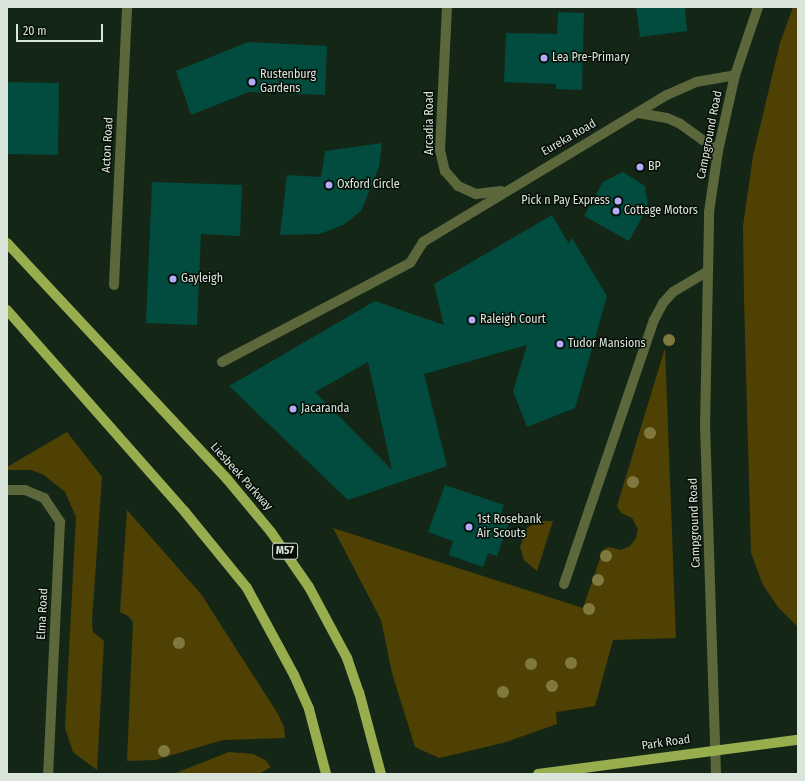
<!DOCTYPE html>
<style>
body{margin:0}
#map{position:relative;width:805px;height:781px;overflow:hidden;background:#142717;font-family:"Fira Sans Condensed",sans-serif}
div>[style]{position:absolute}
.green>*{inset:0;background:#4f4004}
.building>*{inset:0;background:#014c3e}
.minor>*{height:10px;margin:-5px;padding:0 5px;transform-origin:5px;border-radius:5px;background:#5c673c}
.major>*{height:10px;margin:-5px;padding:0 5px;transform-origin:5px;border-radius:5px;background:#97ad4e}
.trees>*{width:12px;height:12px;margin:-6px;border-radius:50%;background:#80793f}
.dots>*{width:11px;height:11px;translate:-50% -50%;box-sizing:border-box;border:2px solid #060d07;border-radius:50%}
span{translate:-50% -50%;white-space:nowrap;text-align:center;line-height:1.15;-webkit-text-stroke:3px #060d07;paint-order:stroke}
.shield-label span{padding:1px 3px;background:#060d07;border:1px solid;border-radius:3px;-webkit-text-stroke-width:0}
.shield-label{font-size:11px;color:#d9e5da;font-weight:700}
.poi-label{font-size:12px;color:#d9e5da}
.left{translate:0 -50%;text-align:left}
.right{translate:-100% -50%;text-align:right}
.street-label{font-size:12px;color:#d9e5da}
.frame{position:absolute;inset:0;border:8px solid #d9e5da;pointer-events:none}
.scale{position:absolute;left:16px;top:24px;width:87px;height:18px;box-sizing:border-box;border:2px solid #d9e5da;border-top:0;padding-left:5px;font-size:12px;line-height:14px;white-space:nowrap;color:#d9e5da;-webkit-text-stroke:3px #060d07;paint-order:stroke}
</style>
<div id="map">
<div class="green">
<div style="clip-path:polygon(793px 7px,798px 7px,798px 627px,778px 607px,763px 585px,751px 553px,744px 299px,743px 226px,753px 156px,780px 43px)"></div>
<div style="clip-path:polygon(665px 348px,676px 638px,613px 640px,595px 706px,556px 712px,557px 724px,503px 743px,439px 758px,415px 747px,392px 673px,381px 620px,333px 528px,583px 608px,603px 550px,609px 547px,621px 550px,630px 546px,636px 538px,638px 529px,632px 518px,621px 513px,617px 506px)"></div>
<div style="clip-path:polygon(67px 432px,102px 477px,92px 621px,93px 632px,104px 641px,97px 770px,73px 752px,65px 728px,76px 517px,65px 492px,44px 475px,31px 470px,7px 470px,7px 467px)"></div>
<div style="clip-path:polygon(127px 510px,201px 594px,278px 714px,284px 727px,285px 738px,223px 740px,155px 760px,127px 761px,133px 622px,128px 616px,120px 612px)"></div>
<div style="clip-path:polygon(539px 521px,553px 521px,537px 571px,524px 560px,520px 547px,527px 528px)"></div>
<div style="clip-path:polygon(229px 752px,253px 754px,265px 760px,271px 767px,259px 774px,173px 774px)"></div>
</div>
<div class="building">
<div style="clip-path:polygon(636px 7px,685px 7px,687px 31px,640px 37px)"></div>
<div style="clip-path:polygon(558px 12px,584px 13px,582px 90px,556px 89px,556px 84px,504px 82px,506px 33px,557px 34px)"></div>
<div style="clip-path:polygon(248px 42px,327px 46px,325px 95px,249px 92px,191px 115px,176px 71px)"></div>
<div style="clip-path:polygon(7px 82px,59px 83px,58px 155px,7px 154px)"></div>
<div style="clip-path:polygon(382px 143px,379px 167px,361px 211px,343px 225px,320px 234px,280px 235px,287px 175px,321px 177px,325px 151px)"></div>
<div style="clip-path:polygon(623px 172px,645px 186px,648px 206px,629px 241px,584px 216px,603px 182px)"></div>
<div style="clip-path:polygon(152px 182px,242px 185px,240px 236px,201px 234px,197px 325px,146px 323px)"></div>
<div style="clip-path:polygon(evenodd,552px 215px,569px 244px,572px 238px,607px 296px,575px 408px,527px 427px,513px 391px,527px 345px,424px 374px,447px 466px,348px 500px,229px 386px,375px 301px,444px 325px,434px 284px,552px 215px,368px 362px,392px 470px,315px 392px,368px 362px)"></div>
<div style="clip-path:polygon(445px 485px,504px 505px,499px 519px,509px 522px,497px 556px,488px 553px,483px 567px,449px 555px,453px 541px,428px 532px)"></div>
</div>
<div class="minor">
<div style="left:447px;top:7px;width:143px;rotate:92.8deg"></div>
<div style="left:440px;top:150px;width:22px;rotate:77deg"></div>
<div style="left:445px;top:171px;width:20px;rotate:49deg"></div>
<div style="left:458px;top:186px;width:20px;rotate:24deg"></div>
<div style="left:476px;top:194px;width:25px;rotate:-7deg"></div>
<div style="left:638px;top:113px;width:29px;rotate:10deg"></div>
<div style="left:667px;top:118px;width:13px;rotate:23deg"></div>
<div style="left:679px;top:123px;width:48px;rotate:35.7deg"></div>
<div style="left:114px;top:285px;width:278px;rotate:-87.3deg"></div>
<div style="left:222px;top:362px;width:212px;rotate:-27.8deg"></div>
<div style="left:410px;top:263px;width:25px;rotate:-58deg"></div>
<div style="left:423px;top:242px;width:285px;rotate:-31.1deg"></div>
<div style="left:667px;top:95px;width:32px;rotate:-24deg"></div>
<div style="left:696px;top:82px;width:40px;rotate:-10deg"></div>
<div style="left:7px;top:490px;width:18px"></div>
<div style="left:25px;top:490px;width:21px;rotate:23deg"></div>
<div style="left:44px;top:498px;width:29px;rotate:56deg"></div>
<div style="left:60px;top:522px;width:252px;rotate:92.7deg"></div>
<div style="left:564px;top:584px;width:279px;rotate:-71.2deg"></div>
<div style="left:654px;top:320px;width:19px;rotate:-62deg"></div>
<div style="left:663px;top:303px;width:15px;rotate:-48deg"></div>
<div style="left:673px;top:292px;width:39px;rotate:-31deg"></div>
<div style="left:716px;top:774px;width:346px;rotate:-91.8deg"></div>
<div style="left:705px;top:428px;width:216px;rotate:-88.9deg"></div>
<div style="left:709px;top:212px;width:62px;rotate:-81.6deg"></div>
<div style="left:718px;top:151px;width:78px;rotate:-77.4deg"></div>
<div style="left:735px;top:75px;width:72px;rotate:-71.3deg"></div>
</div>
<div class="major">
<div style="left:7px;top:243px;width:323px;rotate:47deg"></div>
<div style="left:227px;top:479px;width:69px;rotate:50.3deg"></div>
<div style="left:271px;top:532px;width:67px;rotate:55.4deg"></div>
<div style="left:309px;top:587px;width:81px;rotate:61.8deg"></div>
<div style="left:347px;top:658px;width:36px;rotate:71deg"></div>
<div style="left:359px;top:692px;width:85px;rotate:75deg"></div>
<div style="left:7px;top:310px;width:269px;rotate:48.6deg"></div>
<div style="left:185px;top:512px;width:98px;rotate:50.8deg"></div>
<div style="left:247px;top:588px;width:99px;rotate:61.6deg"></div>
<div style="left:294px;top:675px;width:37px;rotate:66deg"></div>
<div style="left:309px;top:709px;width:67px;rotate:75.3deg"></div>
<div style="left:538px;top:774px;width:262px;rotate:-7.5deg"></div>
</div>
<div class="trees">
<div style="left:669px;top:340px"></div>
<div style="left:650px;top:433px"></div>
<div style="left:633px;top:482px"></div>
<div style="left:606px;top:556px"></div>
<div style="left:598px;top:580px"></div>
<div style="left:589px;top:609px"></div>
<div style="left:179px;top:643px"></div>
<div style="left:571px;top:663px"></div>
<div style="left:531px;top:664px"></div>
<div style="left:552px;top:686px"></div>
<div style="left:503px;top:692px"></div>
<div style="left:164px;top:751px"></div>
</div>
<div class="dots">
<div style="left:544px;top:58px;background:#b1adfa"></div>
<div style="left:252px;top:82px;background:#b1adfa"></div>
<div style="left:640px;top:167px;background:#b1adfa"></div>
<div style="left:329px;top:185px;background:#b1adfa"></div>
<div style="left:618px;top:201px;background:#b1adfa"></div>
<div style="left:616px;top:211px;background:#b1adfa"></div>
<div style="left:173px;top:279px;background:#b1adfa"></div>
<div style="left:472px;top:320px;background:#b1adfa"></div>
<div style="left:560px;top:344px;background:#b1adfa"></div>
<div style="left:293px;top:409px;background:#b1adfa"></div>
<div style="left:469px;top:527px;background:#b1adfa"></div>
</div>
<div class="shield-label">
<span style="left:285px;top:551px">M57</span>
</div>
<div class="poi-label">
<span class="left" style="left:552px;top:58px">Lea Pre-Primary</span>
<span class="left" style="left:260px;top:82px">Rustenburg<br>Gardens</span>
<span class="left" style="left:648px;top:167px">BP</span>
<span class="left" style="left:337px;top:185px">Oxford Circle</span>
<span class="right" style="left:610px;top:201px">Pick n Pay Express</span>
<span class="left" style="left:624px;top:211px">Cottage Motors</span>
<span class="left" style="left:181px;top:279px">Gayleigh</span>
<span class="left" style="left:480px;top:320px">Raleigh Court</span>
<span class="left" style="left:568px;top:344px">Tudor Mansions</span>
<span class="left" style="left:301px;top:409px">Jacaranda</span>
<span class="left" style="left:477px;top:527px">1st Rosebank<br>Air Scouts</span>
</div>
<div class="street-label">
<span style="left:430px;top:123px;rotate:-90deg">Arcadia Road</span>
<span style="left:710px;top:135px;rotate:-79deg">Campground Road</span>
<span style="left:569px;top:138px;rotate:-30deg">Eureka Road</span>
<span style="left:108px;top:145px;rotate:-87deg">Acton Road</span>
<span style="left:241px;top:477px;rotate:48deg">Liesbeek Parkway</span>
<span style="left:695px;top:523px;rotate:-92deg">Campground Road</span>
<span style="left:43px;top:614px;rotate:-87deg">Elma Road</span>
<span style="left:666px;top:743px;rotate:-8deg">Park Road</span>
</div>
<div class="frame"></div>
<div class="scale">20 m</div>
</div>
